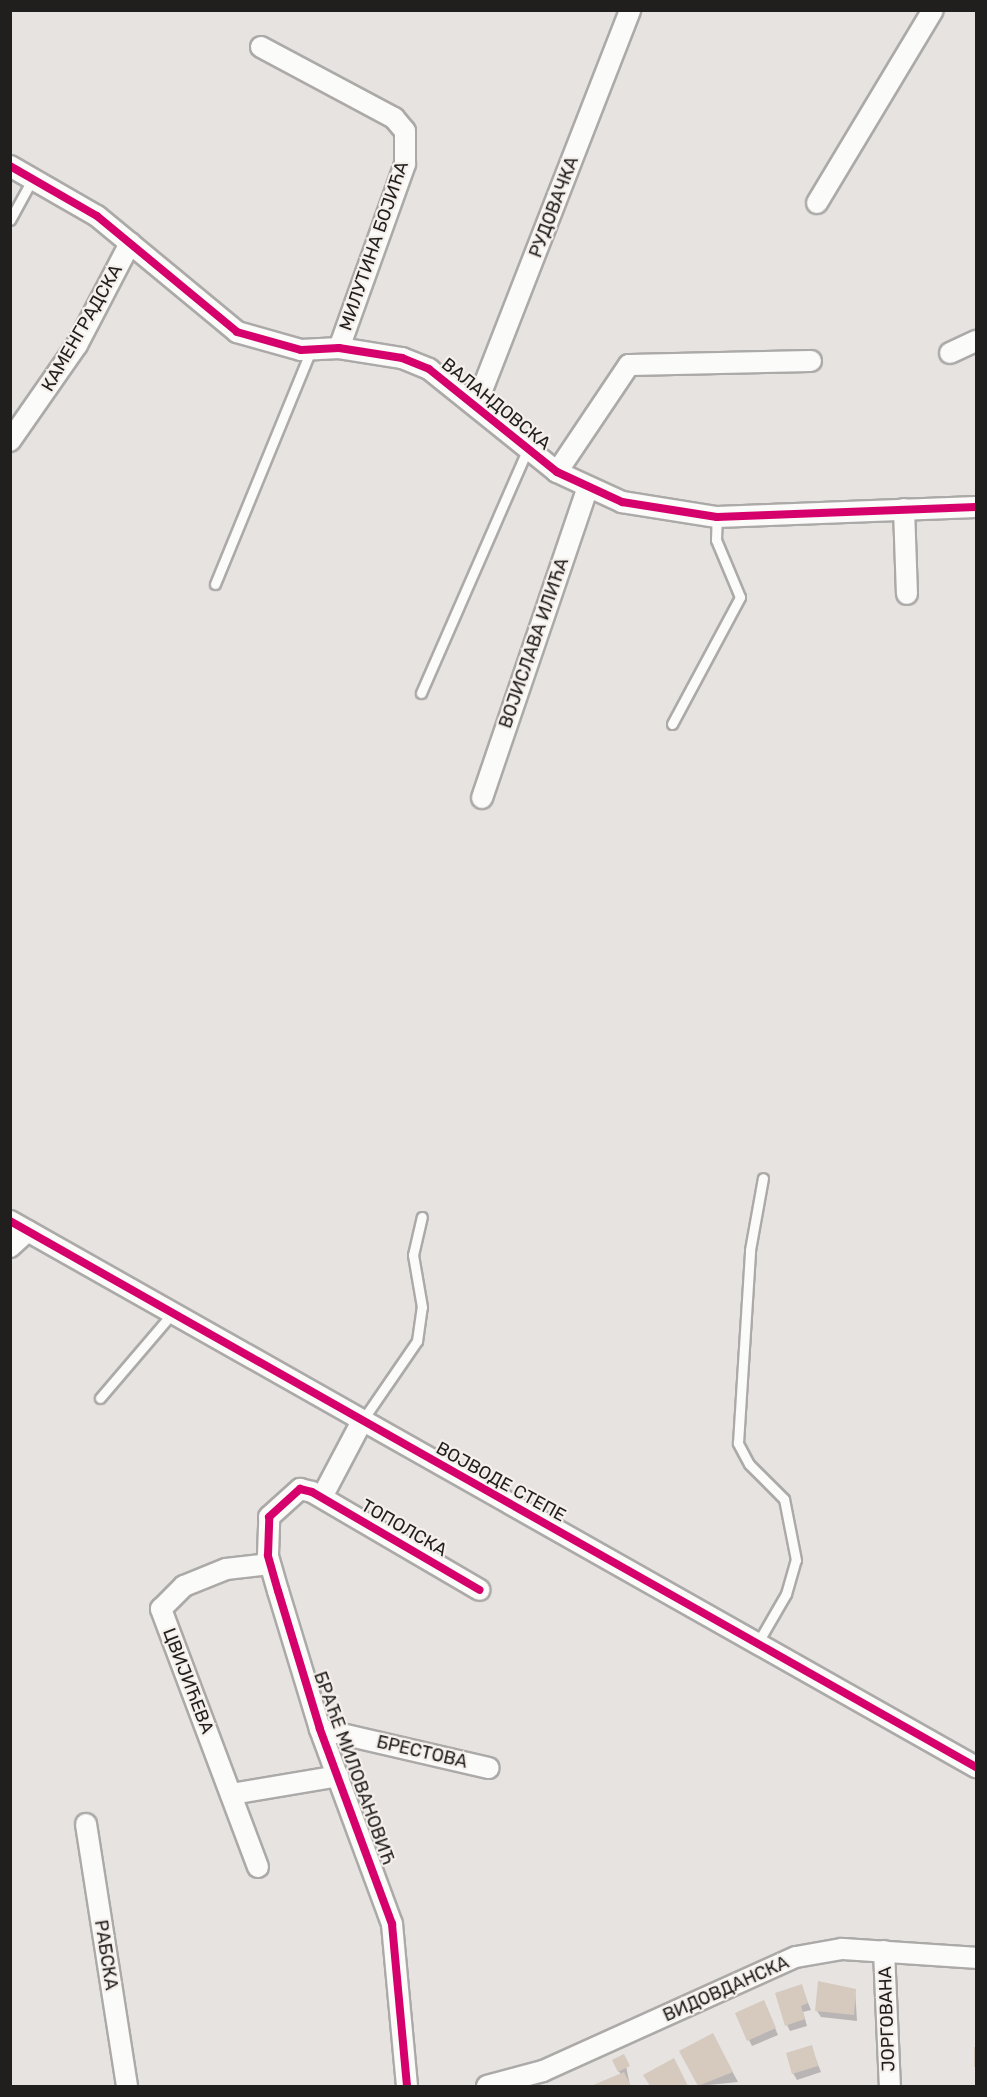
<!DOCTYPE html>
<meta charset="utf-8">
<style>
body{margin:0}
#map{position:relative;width:987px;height:2097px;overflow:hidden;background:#e6e3e1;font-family:Rubik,sans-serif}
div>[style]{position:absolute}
.shadow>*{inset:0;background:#0003}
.building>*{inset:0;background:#d6c9be}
.roads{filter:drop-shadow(2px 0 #acaaa8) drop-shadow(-2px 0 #acaaa8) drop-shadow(0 2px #acaaa8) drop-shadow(0 -2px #acaaa8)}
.lane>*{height:9px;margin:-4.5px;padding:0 4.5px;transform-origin:4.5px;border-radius:4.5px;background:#fbfbfa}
.street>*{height:20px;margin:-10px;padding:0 10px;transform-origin:10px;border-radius:10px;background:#fbfbfa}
.cycleway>*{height:8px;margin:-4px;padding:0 4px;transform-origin:4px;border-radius:4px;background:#d6006c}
span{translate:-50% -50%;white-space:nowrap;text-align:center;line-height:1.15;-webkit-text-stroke:4.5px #f5f0ec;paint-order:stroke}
.street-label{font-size:18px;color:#211f1e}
.frame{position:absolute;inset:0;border:12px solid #211f1e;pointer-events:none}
</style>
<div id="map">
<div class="shadow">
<div style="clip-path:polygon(801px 1986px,811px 2010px,803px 2012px,807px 2026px,790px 2031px,787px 2025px)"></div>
<div style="clip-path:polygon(855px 1990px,857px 2021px,821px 2017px,817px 2011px)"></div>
<div style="clip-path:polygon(767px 2009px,778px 2035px,752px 2046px,749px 2040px)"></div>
<div style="clip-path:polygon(718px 2045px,738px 2082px,699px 2086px,681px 2052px)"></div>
<div style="clip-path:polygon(811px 2047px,821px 2072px,797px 2080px,793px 2073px)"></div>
<div style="clip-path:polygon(624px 2056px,630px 2086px,595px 2086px,621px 2075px,614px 2061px)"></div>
</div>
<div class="building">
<div style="clip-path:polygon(818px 1981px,856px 1989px,854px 2015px,815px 2011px)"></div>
<div style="clip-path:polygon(802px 1984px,808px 2003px,801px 2006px,805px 2019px,785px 2026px,775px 1993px)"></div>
<div style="clip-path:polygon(764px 2000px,776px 2028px,747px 2041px,735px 2013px)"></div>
<div style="clip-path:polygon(713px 2033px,733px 2072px,698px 2086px,679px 2051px)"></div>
<div style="clip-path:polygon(812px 2045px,818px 2066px,792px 2074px,786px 2053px)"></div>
<div style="clip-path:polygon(974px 2047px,976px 2047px,976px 2067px,974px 2067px)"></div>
<div style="clip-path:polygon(624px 2054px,630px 2066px,618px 2072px,612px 2060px)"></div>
<div style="clip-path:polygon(674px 2058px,688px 2086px,650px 2086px,643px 2075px)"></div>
<div style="clip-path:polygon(624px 2072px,631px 2086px,591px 2086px)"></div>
</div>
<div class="roads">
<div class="lane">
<div style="left:10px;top:220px;width:48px;rotate:-61.3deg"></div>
<div style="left:215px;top:584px;width:253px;rotate:-67.7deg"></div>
<div style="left:421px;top:693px;width:267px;rotate:-66.4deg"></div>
<div style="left:672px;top:724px;width:144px;rotate:-61.8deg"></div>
<div style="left:740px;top:597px;width:62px;rotate:-112.8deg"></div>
<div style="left:716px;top:540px;width:23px;rotate:-88deg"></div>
<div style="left:100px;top:1398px;width:109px;rotate:-49.5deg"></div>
<div style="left:362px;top:1421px;width:97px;rotate:-55.5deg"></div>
<div style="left:417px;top:1341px;width:34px;rotate:-82deg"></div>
<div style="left:422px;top:1307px;width:53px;rotate:-99.8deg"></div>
<div style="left:413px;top:1255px;width:39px;rotate:-77deg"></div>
<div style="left:757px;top:1644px;width:58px;rotate:-59.9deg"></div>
<div style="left:786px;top:1594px;width:35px;rotate:-74deg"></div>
<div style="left:796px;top:1560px;width:62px;rotate:-101.1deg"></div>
<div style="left:784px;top:1499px;width:49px;rotate:-135deg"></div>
<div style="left:749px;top:1464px;width:24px;rotate:-118deg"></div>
<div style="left:738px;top:1443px;width:193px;rotate:-86.4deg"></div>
<div style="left:750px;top:1250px;width:73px;rotate:-79.8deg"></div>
</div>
<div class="street">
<div style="left:261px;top:47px;width:151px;rotate:28.1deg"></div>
<div style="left:394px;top:118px;width:17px;rotate:50deg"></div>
<div style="left:405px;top:131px;width:33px;rotate:90deg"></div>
<div style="left:405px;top:164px;width:195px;rotate:109.7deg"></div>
<div style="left:10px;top:166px;width:100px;rotate:29.9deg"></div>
<div style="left:97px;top:216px;width:182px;rotate:39.6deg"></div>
<div style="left:237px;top:332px;width:66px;rotate:15.7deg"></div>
<div style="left:301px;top:350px;width:38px;rotate:-3deg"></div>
<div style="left:339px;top:348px;width:64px;rotate:9deg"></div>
<div style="left:402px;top:358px;width:29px;rotate:22deg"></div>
<div style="left:429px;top:369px;width:164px;rotate:38.8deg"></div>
<div style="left:557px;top:472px;width:72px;rotate:24.8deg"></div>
<div style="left:622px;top:502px;width:96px;rotate:9deg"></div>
<div style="left:717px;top:517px;width:259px;rotate:-2.2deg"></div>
<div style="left:817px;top:203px;width:225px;rotate:-59deg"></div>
<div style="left:950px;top:353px;width:29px;rotate:-25deg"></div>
<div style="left:477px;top:403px;width:422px;rotate:-68.7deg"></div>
<div style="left:10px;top:441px;width:117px;rotate:-55.1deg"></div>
<div style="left:77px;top:345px;width:115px;rotate:-62.5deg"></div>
<div style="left:557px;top:472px;width:129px;rotate:-56.1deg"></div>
<div style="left:629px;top:365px;width:182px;rotate:-1.3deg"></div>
<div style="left:904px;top:509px;width:85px;rotate:88deg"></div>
<div style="left:482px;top:798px;width:326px;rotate:-71.2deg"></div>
<div style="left:10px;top:1221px;width:1110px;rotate:29.48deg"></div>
<div style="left:10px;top:1247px;width:24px;rotate:-42deg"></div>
<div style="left:322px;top:1497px;width:86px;rotate:-62.2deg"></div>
<div style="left:320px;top:1729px;width:173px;rotate:13deg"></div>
<div style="left:232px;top:1794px;width:108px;rotate:-9.6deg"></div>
<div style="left:86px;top:1824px;width:265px;rotate:81.1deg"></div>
<div style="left:258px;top:1867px;width:276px;rotate:-110.6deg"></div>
<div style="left:161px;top:1609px;width:33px;rotate:-45deg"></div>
<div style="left:184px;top:1586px;width:45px;rotate:-22deg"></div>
<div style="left:226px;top:1569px;width:44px;rotate:-6.5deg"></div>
<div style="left:884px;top:1951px;width:135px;rotate:87.5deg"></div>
<div style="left:407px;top:2086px;width:163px;rotate:-95.3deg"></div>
<div style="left:392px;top:1924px;width:208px;rotate:-110.3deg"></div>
<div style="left:320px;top:1729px;width:144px;rotate:-106.9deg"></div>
<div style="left:278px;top:1591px;width:37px;rotate:-106deg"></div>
<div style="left:268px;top:1555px;width:38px;rotate:-88deg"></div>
<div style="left:269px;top:1517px;width:42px;rotate:-42.1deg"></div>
<div style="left:300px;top:1489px;width:12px;rotate:14deg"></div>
<div style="left:312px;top:1492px;width:194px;rotate:30.3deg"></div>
<div style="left:487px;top:2086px;width:58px;rotate:-15deg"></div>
<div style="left:543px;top:2071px;width:277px;rotate:-24.3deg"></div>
<div style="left:796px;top:1957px;width:47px;rotate:-9.9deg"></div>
<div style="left:842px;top:1949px;width:134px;rotate:3.8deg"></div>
</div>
</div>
<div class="cycleway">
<div style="left:10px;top:166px;width:100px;rotate:29.9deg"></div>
<div style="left:97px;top:216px;width:182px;rotate:39.6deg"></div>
<div style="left:237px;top:332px;width:66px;rotate:15.7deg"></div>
<div style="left:301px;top:350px;width:38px;rotate:-3deg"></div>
<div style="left:339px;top:348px;width:64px;rotate:9deg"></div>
<div style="left:402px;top:358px;width:29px;rotate:22deg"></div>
<div style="left:429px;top:369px;width:164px;rotate:38.8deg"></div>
<div style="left:557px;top:472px;width:72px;rotate:24.8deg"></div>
<div style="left:622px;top:502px;width:96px;rotate:9deg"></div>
<div style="left:717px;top:517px;width:259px;rotate:-2.2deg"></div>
<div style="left:10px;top:1221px;width:1110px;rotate:29.48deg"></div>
<div style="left:407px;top:2086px;width:163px;rotate:-95.3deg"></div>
<div style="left:392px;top:1924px;width:208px;rotate:-110.3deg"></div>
<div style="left:320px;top:1729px;width:144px;rotate:-106.9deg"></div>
<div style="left:278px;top:1591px;width:37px;rotate:-106deg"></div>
<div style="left:268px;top:1555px;width:38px;rotate:-88deg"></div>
<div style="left:269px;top:1517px;width:42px;rotate:-42.1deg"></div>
<div style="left:300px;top:1489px;width:12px;rotate:14deg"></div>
<div style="left:312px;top:1492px;width:194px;rotate:30.3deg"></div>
</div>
<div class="street-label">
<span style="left:554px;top:207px;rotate:-69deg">РУДОВАЧКА</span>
<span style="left:374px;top:246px;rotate:-71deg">МИЛУТИНА БОЈИЋА</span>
<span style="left:82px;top:328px;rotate:-60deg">КАМЕНГРАДСКА</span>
<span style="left:496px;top:404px;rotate:39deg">ВАЛАНДОВСКА</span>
<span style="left:534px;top:643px;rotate:-71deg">ВОЈИСЛАВА ИЛИЋА</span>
<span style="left:501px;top:1482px;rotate:29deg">ВОЈВОДЕ СТЕПЕ</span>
<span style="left:404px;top:1528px;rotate:30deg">ТОПОЛСКА</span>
<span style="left:188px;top:1681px;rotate:69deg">ЦВИЈИЋЕВА</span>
<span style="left:422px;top:1752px;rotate:13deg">БРЕСТОВА</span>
<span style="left:354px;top:1768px;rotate:70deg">БРАЋЕ МИЛОВАНОВИЋ</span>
<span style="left:106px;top:1955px;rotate:81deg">РАБСКА</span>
<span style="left:726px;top:1989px;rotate:-24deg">ВИДОВДАНСКА</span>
<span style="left:887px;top:2019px;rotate:-92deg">ЈОРГОВАНА</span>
</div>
<div class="frame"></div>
</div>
